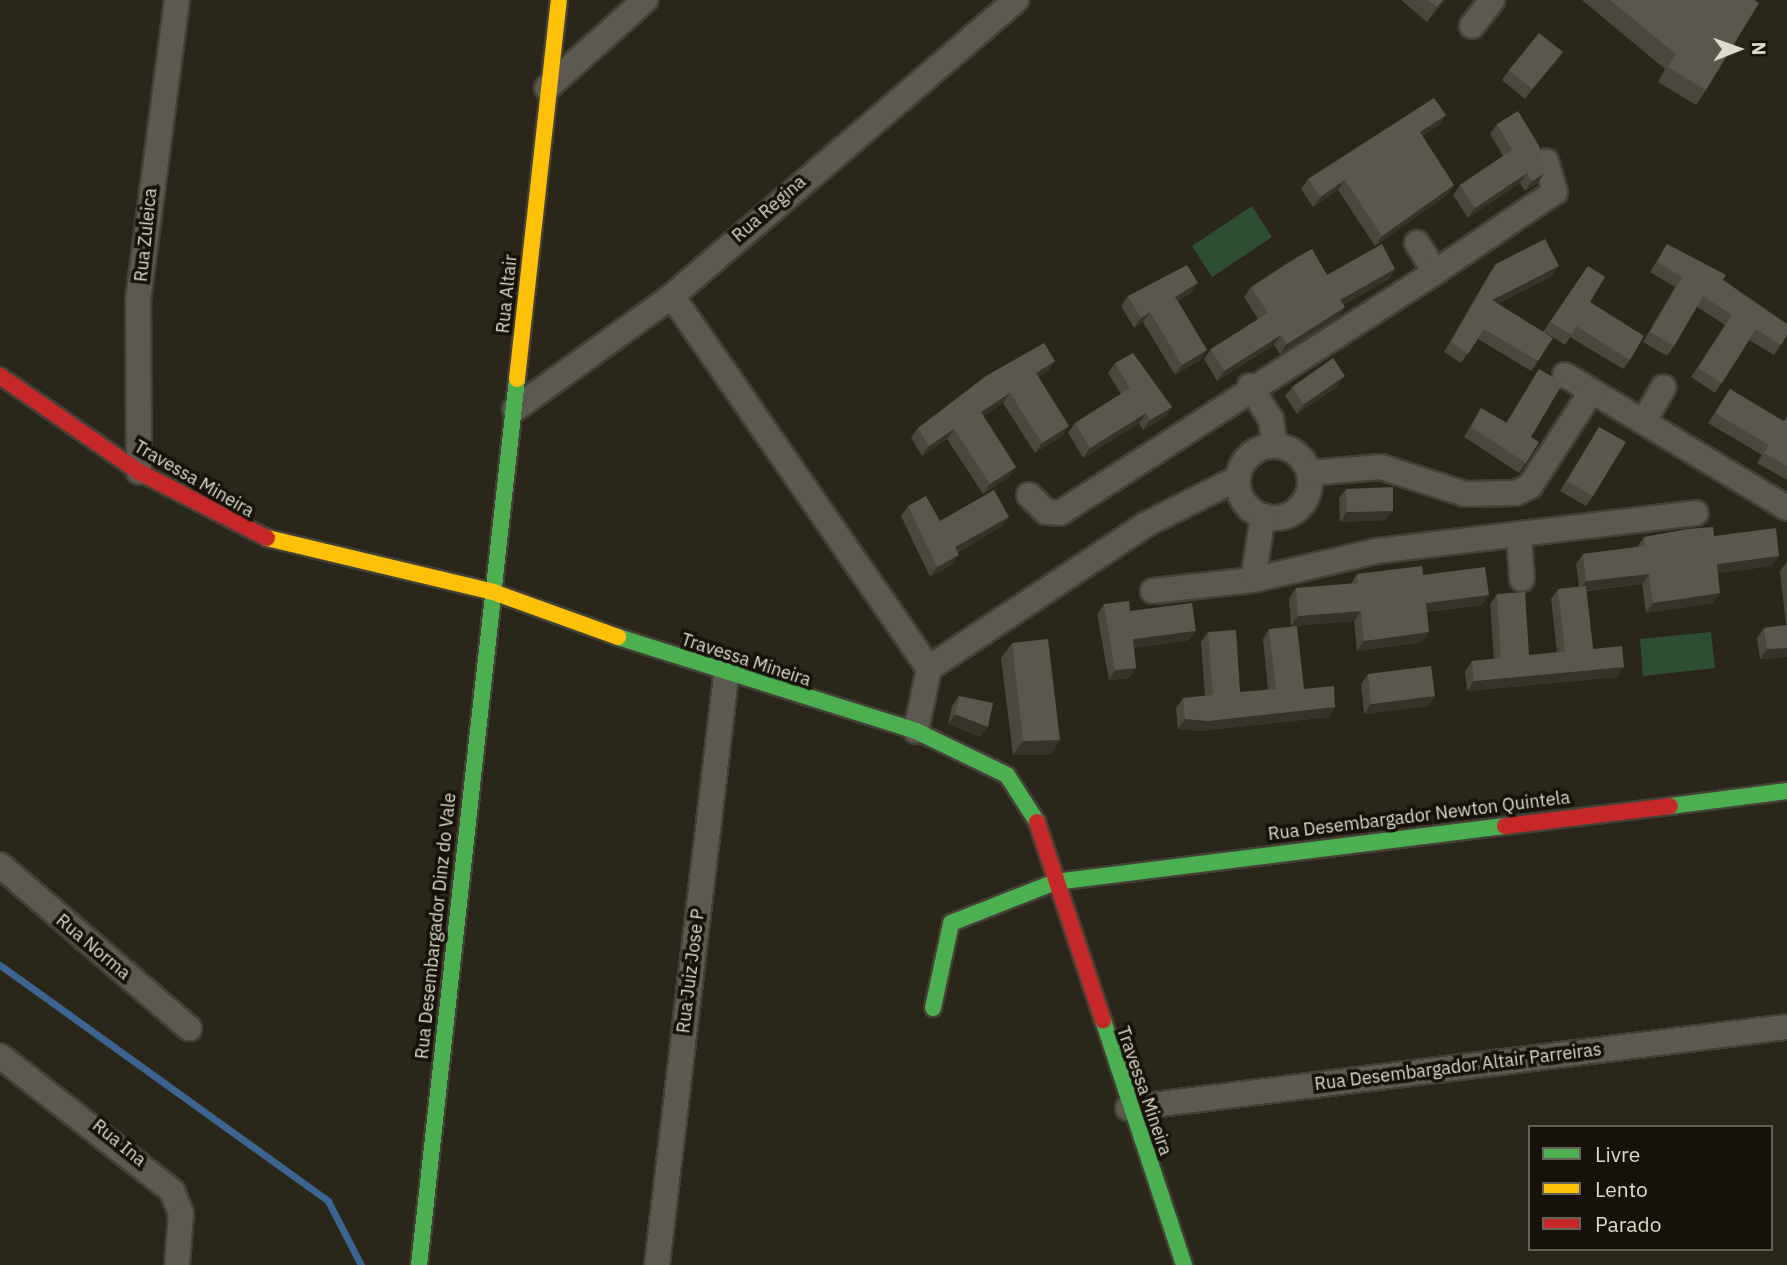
<!DOCTYPE html>
<style>
body{margin:0}
#map{position:relative;width:1787px;height:1265px;overflow:hidden;background:#2a261a;font-family:"IBM Plex Sans",sans-serif}
div>[style]{position:absolute}
.green>*{inset:0;background:#2f4f32}
.stream>*{height:7px;margin:-3.5px;padding:0 3.5px;transform-origin:3.5px;border-radius:3.5px;background:#3b6491}
.roads{filter:drop-shadow(2px 0 #434036) drop-shadow(-2px 0 #434036) drop-shadow(0 2px #434036) drop-shadow(0 -2px #434036)}
.street>*{height:24px;margin:-12px;padding:0 12px;transform-origin:12px;border-radius:12px;background:#5c5950}
.street>.ring{margin:-12px;padding:0;box-sizing:content-box;background:none;border:24px solid #5c5950;border-radius:50%}
.fast>*{height:16px;margin:-8px;padding:0 8px;transform-origin:8px;border-radius:8px;background:#4caf50}
.slow>*{height:16px;margin:-8px;padding:0 8px;transform-origin:8px;border-radius:8px;background:#ffc107}
.jam>*{height:16px;margin:-8px;padding:0 8px;transform-origin:8px;border-radius:8px;background:#c62828}
.wall>*{inset:0;background:#4b473d}
.shaded-wall>*{inset:0;background:#373328}
.building>*{inset:0;background:#5b574c}
span{translate:-50% -50%;white-space:nowrap;text-align:center;line-height:1.15;-webkit-text-stroke:7px #161209;paint-order:stroke}
.street-label{font-size:18px;color:#dedacc}
.legend{position:absolute;left:1528px;top:1125px;width:245px;height:126px;box-sizing:border-box;background:#161209;border:2px solid #666257;margin:0;padding:9px 12px;list-style:none;font-size:21px;color:#dedacc}
.legend li{display:flex;align-items:center;gap:14px;height:35px}
.legend b{width:35px;border:2px solid #666257}
.north{position:absolute;left:1703px;top:14px;width:70px;height:70px;-webkit-text-stroke:5px #161209;paint-order:stroke;rotate:89deg;font-size:19px;font-weight:700;line-height:28px;text-align:center;color:#dedacc}
.north::after{content:'';display:block;margin:auto;width:24px;height:32px;background:#dedacc;clip-path:polygon(50% 0,100% 100%,50% 72%,0 100%)}
</style>
<div id="map">
<div class="green">
<div style="clip-path:polygon(1252px 206px,1272px 237px,1212px 277px,1192px 246px)"></div>
<div style="clip-path:polygon(1711px 632px,1715px 668px,1643px 676px,1640px 639px)"></div>
</div>
<div class="stream">
<div style="left:0;top:965px;width:404px;rotate:35.7deg"></div>
<div style="left:328px;top:1201px;width:72px;rotate:62.7deg"></div>
</div>
<div class="roads">
<div class="street">
<div style="left:1472px;top:26px;width:33px;rotate:-52deg"></div>
<div style="left:547px;top:88px;width:132px;rotate:-41.9deg"></div>
<div style="left:1417px;top:243px;width:34px;rotate:58deg"></div>
<div style="left:672px;top:296px;width:452px;rotate:55.4deg"></div>
<div style="left:1565px;top:375px;width:259px;rotate:30.9deg"></div>
<div style="left:1250px;top:386px;width:39px;rotate:58deg"></div>
<div style="left:1271px;top:419px;width:27px;rotate:82deg"></div>
<div style="left:515px;top:409px;width:193px;rotate:-35.7deg"></div>
<div style="left:672px;top:296px;width:454px;rotate:-40.7deg"></div>
<div style="left:1644px;top:421px;width:39px;rotate:-60deg"></div>
<div class="ring" style="left:1238px;top:446px;width:48px;height:48px"></div>
<div style="left:139px;top:472px;width:172px;rotate:-90.3deg"></div>
<div style="left:138px;top:300px;width:303px;rotate:-82.6deg"></div>
<div style="left:1309px;top:473px;width:72px;rotate:-4.8deg"></div>
<div style="left:1381px;top:467px;width:88px;rotate:17.8deg"></div>
<div style="left:1465px;top:494px;width:51px;rotate:-1.1deg"></div>
<div style="left:1516px;top:493px;width:16px;rotate:-27deg"></div>
<div style="left:1530px;top:486px;width:112px;rotate:-57deg"></div>
<div style="left:1029px;top:495px;width:24px;rotate:45deg"></div>
<div style="left:1046px;top:512px;width:14px;rotate:4deg"></div>
<div style="left:1060px;top:513px;width:446px;rotate:-32.7deg"></div>
<div style="left:1435px;top:272px;width:144px;rotate:-33.7deg"></div>
<div style="left:1555px;top:192px;width:32px;rotate:-106deg"></div>
<div style="left:1519px;top:535px;width:44px;rotate:86.1deg"></div>
<div style="left:1253px;top:580px;width:65px;rotate:-81.1deg"></div>
<div style="left:1153px;top:591px;width:101px;rotate:-6.3deg"></div>
<div style="left:1253px;top:580px;width:127px;rotate:-13.2deg"></div>
<div style="left:1377px;top:551px;width:321px;rotate:-6.8deg"></div>
<div style="left:916px;top:731px;width:64px;rotate:-78.3deg"></div>
<div style="left:929px;top:668px;width:259px;rotate:-33.5deg"></div>
<div style="left:1145px;top:525px;width:104px;rotate:-26.8deg"></div>
<div style="left:0;top:865px;width:250px;rotate:40.8deg"></div>
<div style="left:0;top:1056px;width:219px;rotate:38.1deg"></div>
<div style="left:172px;top:1191px;width:24px;rotate:68deg"></div>
<div style="left:181px;top:1213px;width:52px;rotate:94.4deg"></div>
<div style="left:1128px;top:1108px;width:664px;rotate:-7.01deg"></div>
<div style="left:657px;top:1265px;width:593px;rotate:-83.32deg"></div>
</div>
<div class="fast">
<div style="left:618px;top:637px;width:312px;rotate:17.5deg"></div>
<div style="left:916px;top:731px;width:101px;rotate:25.8deg"></div>
<div style="left:1007px;top:775px;width:56px;rotate:57.4deg"></div>
<div style="left:1670px;top:806px;width:118px;rotate:-7.3deg"></div>
<div style="left:933px;top:1008px;width:87px;rotate:-78deg"></div>
<div style="left:951px;top:923px;width:112px;rotate:-21.5deg"></div>
<div style="left:1055px;top:882px;width:453px;rotate:-7.1deg"></div>
<div style="left:1103px;top:1020px;width:258px;rotate:71.7deg"></div>
<div style="left:419px;top:1265px;width:891px;rotate:-83.69deg"></div>
</div>
<div class="slow">
<div style="left:517px;top:379px;width:381px;rotate:-83.7deg"></div>
<div style="left:267px;top:538px;width:232px;rotate:13.4deg"></div>
<div style="left:493px;top:592px;width:133px;rotate:19.8deg"></div>
</div>
<div class="jam">
<div style="left:0;top:376px;width:169px;rotate:34.6deg"></div>
<div style="left:139px;top:472px;width:144px;rotate:27.3deg"></div>
<div style="left:1037px;top:822px;width:209px;rotate:71.6deg"></div>
<div style="left:1505px;top:826px;width:166px;rotate:-6.9deg"></div>
</div>
</div>
<div class="wall">
<div style="clip-path:polygon(1401px 0,1445px 0,1427px 22px)"></div>
<div style="clip-path:polygon(1582px 0,1754px 0,1706px 90px,1696px 105px,1658px 82px,1665px 69px)"></div>
<div style="clip-path:polygon(1563px 52px,1525px 99px,1502px 80px,1509px 70px)"></div>
<div style="clip-path:polygon(1446px 115px,1439px 125px,1422px 136px,1454px 185px,1447px 195px,1375px 246px,1338px 190px,1313px 207px,1301px 189px,1308px 179px)"></div>
<div style="clip-path:polygon(1497px 124px,1544px 174px,1537px 184px,1525px 191px,1520px 183px,1468px 218px,1453px 195px,1460px 185px,1503px 156px,1490px 134px)"></div>
<div style="clip-path:polygon(1667px 244px,1723px 280px,1787px 335px,1774px 355px,1749px 340px,1715px 393px,1691px 377px,1725px 325px,1697px 307px,1674px 346px,1667px 356px,1643px 342px,1675px 287px,1650px 272px)"></div>
<div style="clip-path:polygon(1496px 264px,1552px 276px,1497px 304px,1543px 332px,1588px 266px,1590px 302px,1630px 360px,1623px 369px,1570px 337px,1565px 345px,1546px 333px,1538px 361px,1531px 371px,1478px 339px,1461px 363px,1444px 352px,1489px 274px)"></div>
<div style="clip-path:polygon(1327px 275px,1389px 279px,1343px 305px,1338px 317px,1280px 354px,1274px 345px,1217px 381px,1204px 359px,1211px 349px,1258px 319px,1244px 297px,1251px 287px)"></div>
<div style="clip-path:polygon(1191px 293px,1178px 301px,1207px 350px,1200px 360px,1175px 375px,1143px 322px,1134px 328px,1121px 306px,1128px 296px)"></div>
<div style="clip-path:polygon(1055px 361px,1048px 371px,1038px 377px,1069px 426px,1062px 436px,1035px 453px,1003px 403px,983px 416px,1016px 467px,1009px 477px,983px 494px,947px 439px,922px 456px,911px 438px,918px 428px)"></div>
<div style="clip-path:polygon(1115px 363px,1172px 407px,1165px 417px,1143px 430px,1139px 423px,1083px 458px,1068px 433px,1075px 423px,1121px 394px,1108px 373px)"></div>
<div style="clip-path:polygon(1539px 369px,1526px 463px,1519px 473px,1464px 437px,1481px 408px,1506px 423px)"></div>
<div style="clip-path:polygon(1338px 386px,1297px 414px,1285px 396px,1292px 387px)"></div>
<div style="clip-path:polygon(1730px 389px,1784px 421px,1787px 416px,1787px 480px,1757px 463px,1762px 455px,1708px 423px)"></div>
<div style="clip-path:polygon(1599px 427px,1593px 496px,1586px 506px,1560px 491px)"></div>
<div style="clip-path:polygon(1346px 489px,1386px 520px,1340px 522px,1339px 498px)"></div>
<div style="clip-path:polygon(908px 506px,940px 521px,1002px 526px,958px 552px,952px 565px,930px 577px,901px 516px)"></div>
<div style="clip-path:polygon(1714px 536px,1772px 566px,1718px 573px,1713px 603px,1646px 613px,1642px 584px,1586px 591px,1593px 649px,1624px 667px,1617px 677px,1467px 691px,1465px 671px,1472px 661px,1494px 659px,1490px 604px,1497px 594px,1529px 655px,1557px 652px,1551px 599px,1558px 589px,1579px 587px,1576px 564px,1583px 554px,1637px 547px,1644px 537px)"></div>
<div style="clip-path:polygon(1787px 561px,1787px 657px,1760px 659px,1757px 638px,1764px 628px,1786px 625px,1780px 571px)"></div>
<div style="clip-path:polygon(1357px 574px,1423px 575px,1482px 605px,1427px 612px,1422px 642px,1357px 651px,1354px 621px,1291px 626px,1289px 598px,1296px 588px,1351px 584px)"></div>
<div style="clip-path:polygon(1104px 604px,1130px 611px,1189px 640px,1134px 648px,1136px 668px,1129px 678px,1109px 680px,1097px 614px)"></div>
<div style="clip-path:polygon(1269px 629px,1304px 689px,1335px 707px,1329px 717px,1201px 731px,1178px 729px,1176px 708px,1183px 698px,1205px 696px,1201px 642px,1208px 632px,1240px 692px,1268px 690px,1263px 639px)"></div>
<div style="clip-path:polygon(1012px 643px,1060px 740px,1050px 755px,1013px 755px,1001px 658px)"></div>
<div style="clip-path:polygon(1368px 674px,1435px 696px,1428px 706px,1364px 714px,1361px 684px)"></div>
<div style="clip-path:polygon(959px 696px,981px 737px,948px 724px,952px 706px)"></div>
</div>
<div class="shaded-wall">
<div style="clip-path:polygon(1443px 0,1445px 0,1427px 22px,1437px 7px)"></div>
<div style="clip-path:polygon(1563px 52px,1556px 62px,1525px 99px,1532px 89px)"></div>
<div style="clip-path:polygon(1446px 115px,1439px 125px,1413px 142px,1420px 132px)"></div>
<div style="clip-path:polygon(1527px 173px,1520px 183px,1468px 218px,1475px 208px)"></div>
<div style="clip-path:polygon(1544px 174px,1537px 184px,1525px 191px,1532px 181px)"></div>
<div style="clip-path:polygon(1345px 180px,1338px 190px,1313px 207px,1320px 197px)"></div>
<div style="clip-path:polygon(1454px 185px,1447px 195px,1375px 246px,1382px 236px)"></div>
<div style="clip-path:polygon(1559px 266px,1552px 276px,1485px 310px,1492px 300px)"></div>
<div style="clip-path:polygon(1395px 269px,1389px 279px,1334px 310px,1340px 300px)"></div>
<div style="clip-path:polygon(1198px 283px,1191px 293px,1169px 307px,1175px 297px)"></div>
<div style="clip-path:polygon(1345px 307px,1338px 317px,1280px 354px,1287px 344px)"></div>
<div style="clip-path:polygon(1150px 312px,1143px 322px,1134px 328px,1141px 318px)"></div>
<div style="clip-path:polygon(1281px 335px,1274px 345px,1217px 381px,1224px 371px)"></div>
<div style="clip-path:polygon(1207px 350px,1200px 360px,1175px 375px,1182px 365px)"></div>
<div style="clip-path:polygon(1055px 361px,1048px 371px,1029px 383px,1036px 373px)"></div>
<div style="clip-path:polygon(1345px 376px,1338px 386px,1297px 414px,1304px 404px)"></div>
<div style="clip-path:polygon(1010px 393px,1003px 403px,974px 422px,981px 412px)"></div>
<div style="clip-path:polygon(1172px 407px,1165px 417px,1143px 430px,1150px 420px)"></div>
<div style="clip-path:polygon(1146px 413px,1139px 423px,1083px 458px,1090px 448px)"></div>
<div style="clip-path:polygon(1069px 426px,1062px 436px,1035px 453px,1042px 443px)"></div>
<div style="clip-path:polygon(954px 429px,947px 439px,922px 456px,929px 446px)"></div>
<div style="clip-path:polygon(1016px 467px,1009px 477px,983px 494px,990px 484px)"></div>
<div style="clip-path:polygon(1393px 511px,1386px 520px,1340px 522px,1347px 512px)"></div>
<div style="clip-path:polygon(1009px 517px,1002px 526px,948px 557px,955px 547px)"></div>
<div style="clip-path:polygon(959px 555px,952px 565px,930px 577px,937px 567px)"></div>
<div style="clip-path:polygon(1779px 556px,1772px 566px,1710px 574px,1717px 564px)"></div>
<div style="clip-path:polygon(1649px 574px,1642px 584px,1579px 591px,1586px 581px)"></div>
<div style="clip-path:polygon(1720px 593px,1713px 603px,1646px 613px,1653px 603px)"></div>
<div style="clip-path:polygon(1489px 595px,1482px 605px,1419px 613px,1426px 603px)"></div>
<div style="clip-path:polygon(1361px 611px,1354px 621px,1291px 626px,1298px 616px)"></div>
<div style="clip-path:polygon(1196px 631px,1189px 640px,1126px 649px,1133px 639px)"></div>
<div style="clip-path:polygon(1429px 632px,1422px 642px,1357px 651px,1364px 641px)"></div>
<div style="clip-path:polygon(1787px 648px,1787px 657px,1760px 659px,1767px 649px)"></div>
<div style="clip-path:polygon(1624px 667px,1617px 677px,1467px 691px,1474px 681px)"></div>
<div style="clip-path:polygon(1136px 668px,1129px 678px,1109px 680px,1115px 670px)"></div>
<div style="clip-path:polygon(1435px 696px,1428px 706px,1364px 714px,1371px 704px)"></div>
<div style="clip-path:polygon(1335px 707px,1329px 717px,1201px 731px,1178px 729px,1185px 719px)"></div>
<div style="clip-path:polygon(955px 714px,988px 727px,981px 737px,948px 724px)"></div>
<div style="clip-path:polygon(1060px 740px,1050px 755px,1013px 755px,1023px 741px)"></div>
</div>
<div class="building">
<div style="clip-path:polygon(1428px 0,1443px 0,1437px 7px)"></div>
<div style="clip-path:polygon(1610px 0,1754px 0,1759px 3px,1706px 90px,1668px 67px,1676px 54px)"></div>
<div style="clip-path:polygon(1539px 33px,1563px 52px,1532px 89px,1509px 70px)"></div>
<div style="clip-path:polygon(1434px 98px,1446px 115px,1420px 132px,1454px 185px,1382px 236px,1345px 180px,1320px 197px,1308px 179px)"></div>
<div style="clip-path:polygon(1518px 111px,1539px 146px,1544px 174px,1532px 181px,1527px 173px,1475px 208px,1460px 185px,1512px 150px,1497px 124px)"></div>
<div style="clip-path:polygon(1545px 239px,1559px 266px,1492px 300px,1553px 338px,1538px 361px,1484px 329px,1468px 354px,1451px 342px,1496px 264px)"></div>
<div style="clip-path:polygon(1382px 244px,1395px 269px,1340px 300px,1345px 307px,1287px 344px,1281px 335px,1224px 371px,1211px 349px,1268px 313px,1251px 287px,1294px 259px,1312px 249px,1327px 275px)"></div>
<div style="clip-path:polygon(1667px 244px,1726px 275px,1723px 280px,1787px 324px,1787px 335px,1781px 345px,1756px 329px,1722px 383px,1698px 368px,1732px 315px,1703px 296px,1674px 346px,1650px 332px,1682px 277px,1657px 262px)"></div>
<div style="clip-path:polygon(1187px 265px,1198px 283px,1175px 297px,1207px 350px,1182px 365px,1150px 312px,1141px 318px,1128px 296px)"></div>
<div style="clip-path:polygon(1588px 266px,1605px 277px,1590px 302px,1644px 336px,1630px 360px,1576px 326px,1572px 335px,1550px 322px)"></div>
<div style="clip-path:polygon(1044px 343px,1055px 361px,1036px 373px,1069px 426px,1042px 443px,1010px 393px,981px 412px,1016px 467px,990px 484px,954px 429px,929px 446px,918px 428px,986px 376px)"></div>
<div style="clip-path:polygon(1133px 353px,1172px 407px,1150px 420px,1146px 413px,1090px 448px,1075px 423px,1130px 388px,1115px 363px)"></div>
<div style="clip-path:polygon(1333px 358px,1345px 376px,1304px 404px,1292px 387px)"></div>
<div style="clip-path:polygon(1539px 369px,1563px 383px,1531px 437px,1539px 442px,1526px 463px,1471px 427px,1481px 408px,1507px 423px)"></div>
<div style="clip-path:polygon(1730px 389px,1784px 422px,1787px 417px,1787px 466px,1764px 453px,1769px 445px,1715px 413px)"></div>
<div style="clip-path:polygon(1599px 427px,1626px 442px,1593px 496px,1567px 481px)"></div>
<div style="clip-path:polygon(1393px 487px,1393px 511px,1347px 512px,1346px 489px)"></div>
<div style="clip-path:polygon(994px 490px,1009px 517px,955px 547px,959px 555px,937px 567px,908px 506px,926px 496px,940px 521px)"></div>
<div style="clip-path:polygon(1713px 527px,1714px 536px,1776px 528px,1779px 556px,1717px 564px,1720px 593px,1653px 603px,1649px 574px,1586px 581px,1583px 554px,1645px 546px,1644px 537px,1688px 529px)"></div>
<div style="clip-path:polygon(1422px 566px,1423px 575px,1485px 567px,1489px 595px,1426px 603px,1429px 632px,1364px 641px,1361px 611px,1298px 616px,1296px 588px,1358px 583px,1357px 574px)"></div>
<div style="clip-path:polygon(1586px 586px,1593px 649px,1622px 646px,1624px 667px,1474px 681px,1472px 661px,1501px 658px,1497px 594px,1525px 592px,1529px 655px,1565px 652px,1558px 589px)"></div>
<div style="clip-path:polygon(1129px 601px,1130px 611px,1192px 603px,1196px 631px,1133px 639px,1136px 668px,1115px 670px,1104px 604px)"></div>
<div style="clip-path:polygon(1787px 625px,1787px 648px,1767px 649px,1764px 628px)"></div>
<div style="clip-path:polygon(1297px 626px,1304px 689px,1334px 686px,1335px 707px,1208px 721px,1185px 719px,1183px 698px,1213px 695px,1208px 632px,1236px 630px,1240px 692px,1276px 689px,1269px 629px)"></div>
<div style="clip-path:polygon(1048px 639px,1060px 740px,1023px 741px,1012px 643px)"></div>
<div style="clip-path:polygon(1431px 666px,1435px 696px,1371px 704px,1368px 674px)"></div>
<div style="clip-path:polygon(959px 696px,993px 703px,988px 727px,955px 714px)"></div>
</div>
<div class="street-label">
<span style="left:769px;top:209px;rotate:-41deg">Rua Regina</span>
<span style="left:146px;top:235px;rotate:-84deg">Rua Zuleica</span>
<span style="left:507px;top:294px;rotate:-84deg">Rua Altair</span>
<span style="left:194px;top:479px;rotate:30deg">Travessa Mineira</span>
<span style="left:746px;top:660px;rotate:18deg">Travessa Mineira</span>
<span style="left:1419px;top:816px;rotate:-7deg">Rua Desembargador Newton Quintela</span>
<span style="left:436px;top:926px;rotate:-84deg">Rua Desembargador Dinz do Vale</span>
<span style="left:93px;top:947px;rotate:40deg">Rua Norma</span>
<span style="left:691px;top:971px;rotate:-83deg">Rua Juiz Jose P</span>
<span style="left:1458px;top:1067px;rotate:-7deg">Rua Desembargador Altair Parreiras</span>
<span style="left:1144px;top:1091px;rotate:71deg">Travessa Mineira</span>
<span style="left:119px;top:1143px;rotate:39deg">Rua Ina</span>
</div>
<ul class="legend">
<li><b style="height:9px;background:#4caf50"></b>Livre</li>
<li><b style="height:9px;background:#ffc107"></b>Lento</li>
<li><b style="height:9px;background:#c62828"></b>Parado</li>
</ul>
<div class="north">N</div>
</div>
